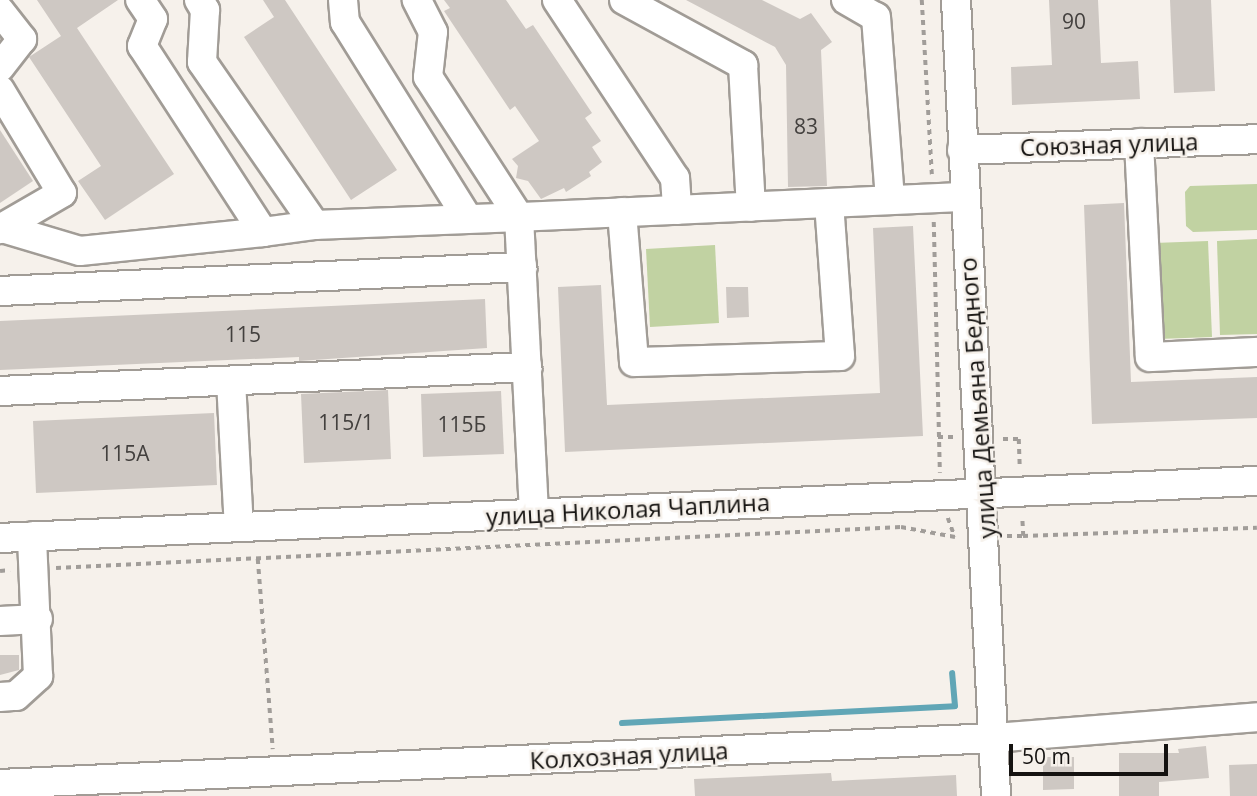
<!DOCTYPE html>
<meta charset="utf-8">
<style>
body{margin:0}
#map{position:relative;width:1257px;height:796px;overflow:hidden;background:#f6f1eb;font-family:"Open Sans",sans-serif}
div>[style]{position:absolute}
.green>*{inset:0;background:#c1d2a2}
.stream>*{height:6px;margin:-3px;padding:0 3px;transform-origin:3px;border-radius:3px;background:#61a6b6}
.building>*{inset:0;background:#cec8c3}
.path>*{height:3.5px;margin-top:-1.75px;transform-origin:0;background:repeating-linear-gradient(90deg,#a19d99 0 5px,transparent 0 10px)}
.roads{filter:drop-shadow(2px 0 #a19c96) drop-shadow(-2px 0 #a19c96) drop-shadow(0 2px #a19c96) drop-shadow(0 -2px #a19c96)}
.minor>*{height:28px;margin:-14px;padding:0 14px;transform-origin:14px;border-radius:14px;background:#fff}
span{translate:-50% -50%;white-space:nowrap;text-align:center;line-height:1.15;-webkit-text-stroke:5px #f6f1eb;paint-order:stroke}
.number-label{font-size:21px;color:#43403e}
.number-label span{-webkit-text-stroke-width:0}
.street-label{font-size:24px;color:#151311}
.scale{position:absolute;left:1009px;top:744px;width:159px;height:32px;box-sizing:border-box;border:4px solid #151311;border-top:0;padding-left:9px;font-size:21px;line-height:24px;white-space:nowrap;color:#151311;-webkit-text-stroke:5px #f6f1eb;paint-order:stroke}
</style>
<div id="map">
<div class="green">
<div style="clip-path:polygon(1257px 184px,1257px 230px,1193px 232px,1186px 226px,1185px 192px,1190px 186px)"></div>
<div style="clip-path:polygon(1257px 239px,1257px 334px,1220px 335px,1217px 241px)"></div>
<div style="clip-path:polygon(1208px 241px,1212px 337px,1158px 339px,1154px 243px)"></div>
<div style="clip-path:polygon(715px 245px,719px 323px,650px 327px,646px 249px)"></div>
</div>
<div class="stream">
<div style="left:622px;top:723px;width:333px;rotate:-2.9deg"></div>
<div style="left:955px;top:706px;width:33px;rotate:-95deg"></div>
</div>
<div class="building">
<div style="clip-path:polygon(37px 0,118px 0,77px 28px,174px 174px,105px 220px,78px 181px,101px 166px,29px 57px,61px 36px)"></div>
<div style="clip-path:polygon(263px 0,285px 0,397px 170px,351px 200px,244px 37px,274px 17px)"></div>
<div style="clip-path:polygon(444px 0,506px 0,526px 29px,533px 25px,592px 113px,585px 118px,601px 141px,592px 147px,602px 162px,589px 172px,591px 176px,566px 192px,564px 188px,541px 199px,528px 181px,516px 178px,518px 166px,512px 159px,539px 141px,515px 106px,510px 110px,444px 11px,450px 8px)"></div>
<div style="clip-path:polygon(686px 0,762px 0,800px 19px,811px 13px,832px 42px,821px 50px,827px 186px,788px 187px,786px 65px,775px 47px)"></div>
<div style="clip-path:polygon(1049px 0,1098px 0,1101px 63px,1138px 61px,1140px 99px,1012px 105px,1011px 67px,1052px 65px)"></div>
<div style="clip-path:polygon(1170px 0,1211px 0,1215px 91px,1174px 93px)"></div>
<div style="clip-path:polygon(0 130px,33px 181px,0 203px)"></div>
<div style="clip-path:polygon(1124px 203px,1131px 382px,1257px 377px,1257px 418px,1092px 424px,1084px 205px)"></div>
<div style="clip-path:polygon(913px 226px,923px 436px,565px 452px,558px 287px,601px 285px,607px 405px,880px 393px,873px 228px)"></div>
<div style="clip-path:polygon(726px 287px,748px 287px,749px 317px,727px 318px)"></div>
<div style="clip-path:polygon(485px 299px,487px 348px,299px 361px,299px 357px,0 370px,0 321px)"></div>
<div style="clip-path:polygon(388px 390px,391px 459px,304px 463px,301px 394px)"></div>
<div style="clip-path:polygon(501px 391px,504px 454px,423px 457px,421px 394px)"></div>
<div style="clip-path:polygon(214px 413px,217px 485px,36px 493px,33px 421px)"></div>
<div style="clip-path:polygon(0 655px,19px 655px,19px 670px,0 675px)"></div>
<div style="clip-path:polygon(1206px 746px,1209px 778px,1159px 782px,1159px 796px,1119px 796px,1119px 753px,1179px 753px,1178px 749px)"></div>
<div style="clip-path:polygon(1043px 757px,1074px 757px,1074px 789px,1043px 790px)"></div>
<div style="clip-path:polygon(1257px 764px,1257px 796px,1230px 796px,1229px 765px)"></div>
<div style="clip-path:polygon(831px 773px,832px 781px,956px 775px,957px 796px,695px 796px,694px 779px)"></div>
</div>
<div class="path">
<div style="left:922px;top:0;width:175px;rotate:86.7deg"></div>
<div style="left:934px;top:222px;width:251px;rotate:88.6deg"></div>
<div style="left:938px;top:437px;width:15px"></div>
<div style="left:1003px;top:439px;width:16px"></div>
<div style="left:1019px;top:439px;width:28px;rotate:88deg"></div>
<div style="left:948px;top:518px;width:20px;rotate:70deg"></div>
<div style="left:1007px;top:536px;width:16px"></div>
<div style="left:1023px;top:536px;width:19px;rotate:-93deg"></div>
<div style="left:1023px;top:536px;width:234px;rotate:-2deg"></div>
<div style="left:258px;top:559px;width:191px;rotate:85.5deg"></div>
<div style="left:56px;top:568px;width:846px;rotate:-2.78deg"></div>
<div style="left:901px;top:527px;width:55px;rotate:10.5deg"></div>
<div style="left:0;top:571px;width:10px;rotate:-6deg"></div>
</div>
<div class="roads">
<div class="minor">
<div style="left:199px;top:0;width:12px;rotate:59deg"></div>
<div style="left:205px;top:10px;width:52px;rotate:93.3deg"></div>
<div style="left:202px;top:62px;width:198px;rotate:55.3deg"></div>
<div style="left:315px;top:225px;width:204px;rotate:-2.2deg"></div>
<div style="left:519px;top:217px;width:167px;rotate:-123deg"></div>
<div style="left:428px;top:77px;width:45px;rotate:-83.7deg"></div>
<div style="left:433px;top:32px;width:36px;rotate:-117deg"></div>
<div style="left:343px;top:0;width:22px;rotate:85deg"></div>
<div style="left:345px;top:22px;width:232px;rotate:58deg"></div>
<div style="left:557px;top:0;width:214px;rotate:56.5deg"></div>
<div style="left:675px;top:178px;width:32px;rotate:86deg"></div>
<div style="left:624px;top:0;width:136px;rotate:28.6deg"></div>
<div style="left:743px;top:65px;width:142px;rotate:86.8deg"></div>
<div style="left:846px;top:0;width:34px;rotate:30deg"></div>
<div style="left:876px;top:17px;width:183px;rotate:85.6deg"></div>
<div style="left:956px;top:0;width:797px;rotate:87.12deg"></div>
<div style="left:0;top:11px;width:36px;rotate:52deg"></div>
<div style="left:22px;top:39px;width:36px;rotate:128deg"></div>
<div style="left:0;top:90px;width:120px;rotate:59deg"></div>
<div style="left:62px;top:193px;width:72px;rotate:149.9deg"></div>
<div style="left:1139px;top:143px;width:214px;rotate:87.1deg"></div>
<div style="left:1150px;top:357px;width:107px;rotate:-2.7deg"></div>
<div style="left:962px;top:150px;width:295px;rotate:-2.1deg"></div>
<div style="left:622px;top:212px;width:150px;rotate:85.4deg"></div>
<div style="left:634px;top:362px;width:206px;rotate:-1.7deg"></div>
<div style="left:840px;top:356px;width:153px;rotate:-94.1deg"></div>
<div style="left:6px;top:229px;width:77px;rotate:16.6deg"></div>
<div style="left:80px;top:251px;width:184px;rotate:-5.9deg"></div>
<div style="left:263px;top:232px;width:222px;rotate:-123deg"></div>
<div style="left:142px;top:46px;width:29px;rotate:-68deg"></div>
<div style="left:153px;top:19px;width:23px;rotate:-124deg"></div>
<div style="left:263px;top:232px;width:52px;rotate:-7.7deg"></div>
<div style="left:0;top:291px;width:523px;rotate:-2.63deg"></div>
<div style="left:231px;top:381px;width:146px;rotate:86.9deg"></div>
<div style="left:0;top:391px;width:528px;rotate:-2.61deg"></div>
<div style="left:534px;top:513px;width:296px;rotate:-92.9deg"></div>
<div style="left:519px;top:217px;width:445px;rotate:-2.6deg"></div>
<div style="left:0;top:538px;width:1258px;rotate:-2.6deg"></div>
<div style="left:0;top:621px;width:38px;rotate:-3deg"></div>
<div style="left:0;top:697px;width:16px;rotate:-4deg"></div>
<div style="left:16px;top:696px;width:30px;rotate:-42deg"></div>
<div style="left:38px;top:676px;width:140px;rotate:-92.5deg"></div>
<div style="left:0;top:784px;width:994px;rotate:-2.65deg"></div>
<div style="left:993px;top:738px;width:265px;rotate:-4.5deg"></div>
</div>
</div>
<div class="number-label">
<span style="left:1074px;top:21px">90</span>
<span style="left:806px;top:126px">83</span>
<span style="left:243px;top:334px">115</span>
<span style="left:346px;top:422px">115/1</span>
<span style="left:462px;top:424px">115Б</span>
<span style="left:125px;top:453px">115А</span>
</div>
<div class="street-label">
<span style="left:1109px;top:144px;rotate:-2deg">Союзная улица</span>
<span style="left:977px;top:398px;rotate:-94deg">улица Демьяна Бедного</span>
<span style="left:628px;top:509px;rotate:-3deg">улица Николая Чаплина</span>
<span style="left:629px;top:755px;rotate:-3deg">Колхозная улица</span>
</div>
<div class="scale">50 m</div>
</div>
